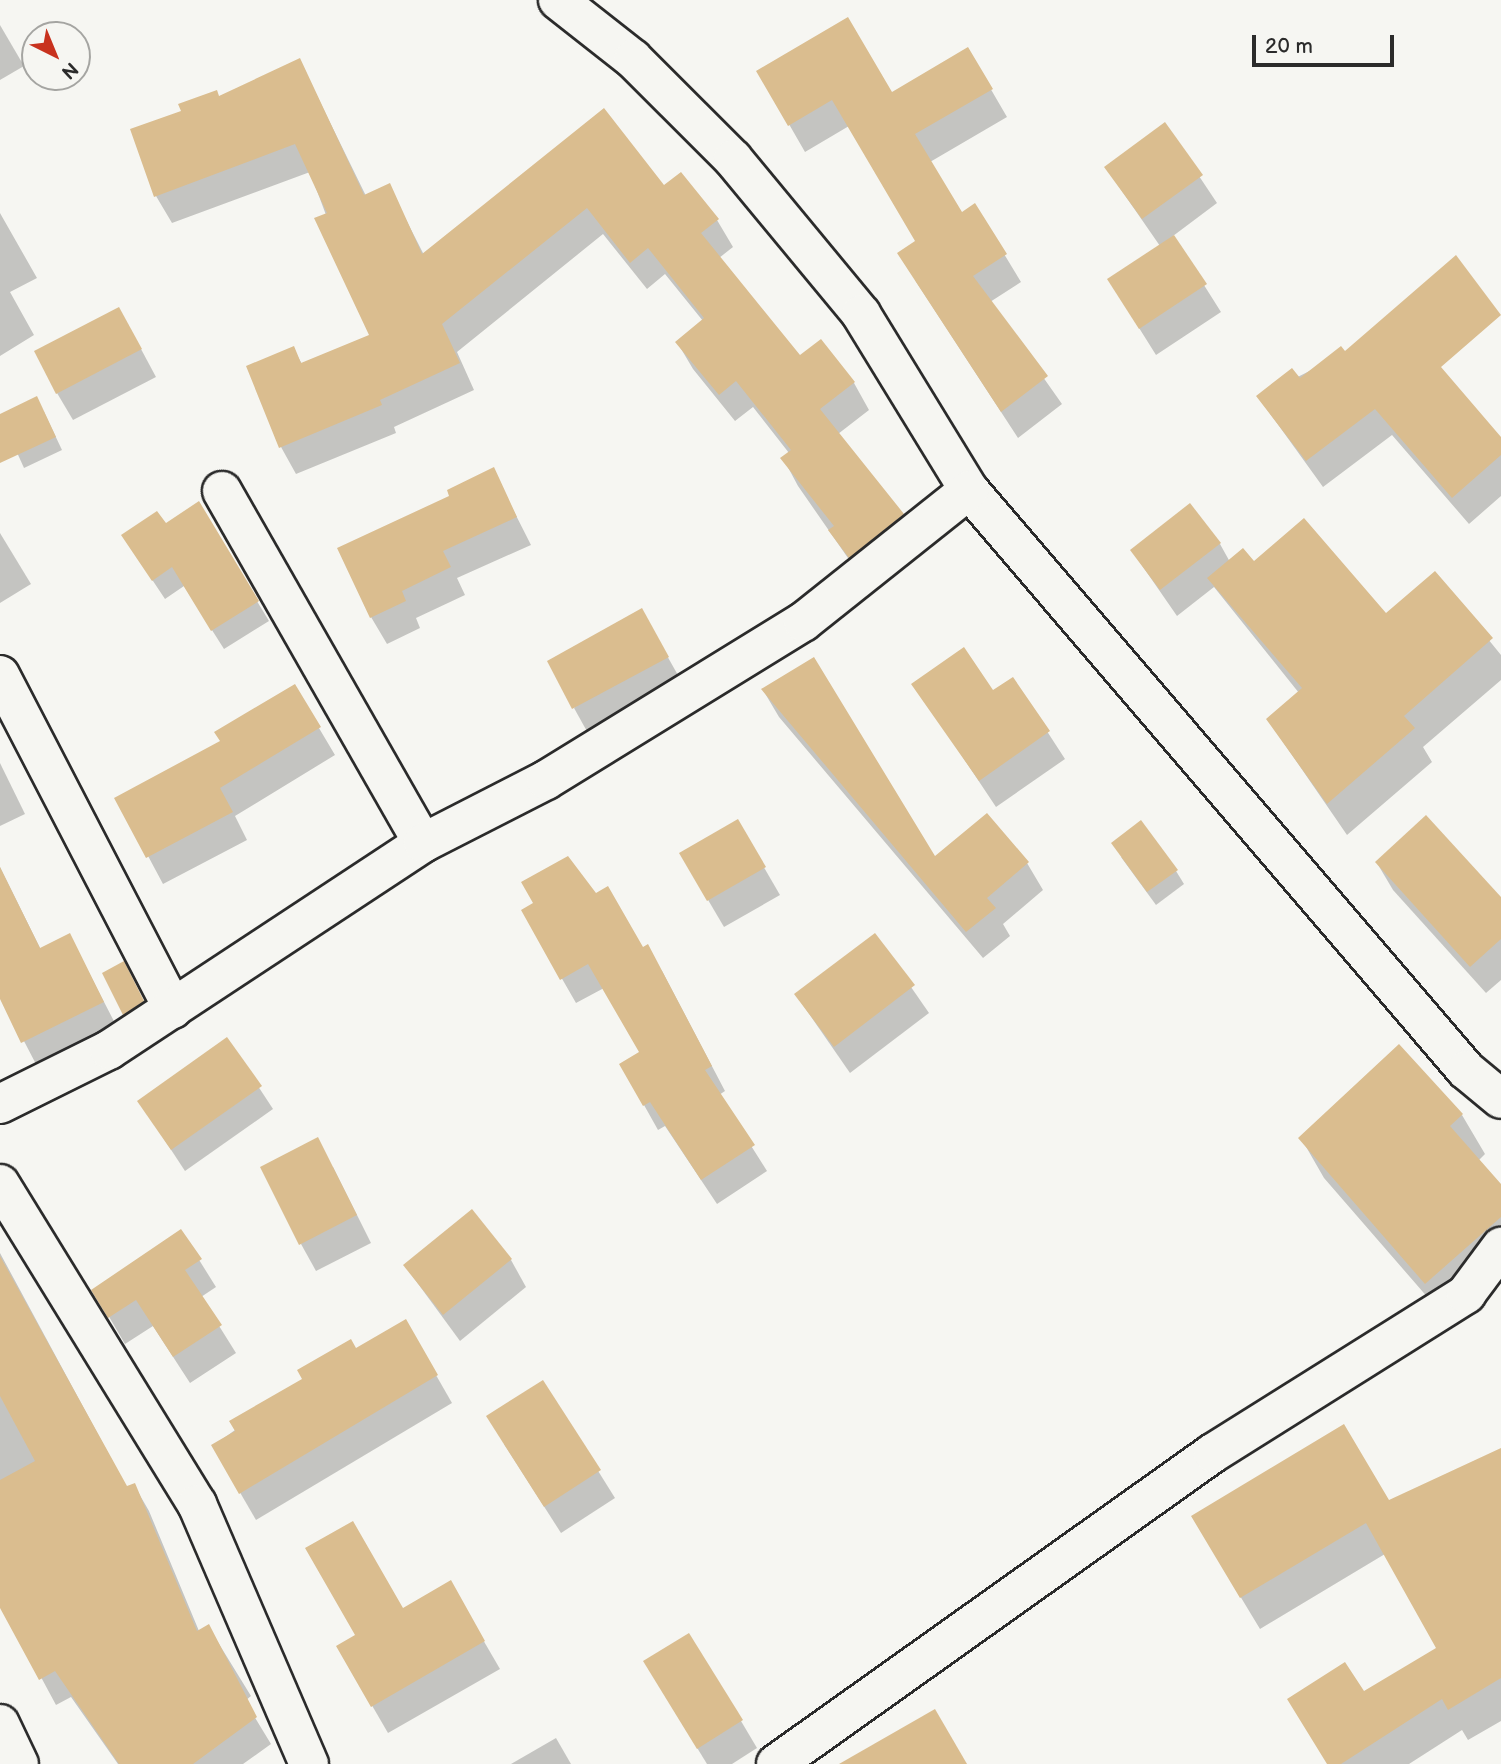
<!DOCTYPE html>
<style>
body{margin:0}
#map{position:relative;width:1501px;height:1764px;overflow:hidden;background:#f6f6f2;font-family:"Balsamiq Sans",sans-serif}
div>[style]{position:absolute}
.shadow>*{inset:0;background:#0003}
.building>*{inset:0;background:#dabd8f}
.roads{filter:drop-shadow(2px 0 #2b2b2b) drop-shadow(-2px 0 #2b2b2b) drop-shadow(0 2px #2b2b2b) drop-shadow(0 -2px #2b2b2b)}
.minor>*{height:38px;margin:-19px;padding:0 19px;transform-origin:19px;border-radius:19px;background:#f6f6f2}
span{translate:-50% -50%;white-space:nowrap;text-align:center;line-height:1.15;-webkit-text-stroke:5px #f6f6f2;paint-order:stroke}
.north{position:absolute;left:21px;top:21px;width:70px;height:70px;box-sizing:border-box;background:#f6f6f2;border:2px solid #a5a5a2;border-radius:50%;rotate:137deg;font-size:19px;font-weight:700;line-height:28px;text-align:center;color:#2b2b2b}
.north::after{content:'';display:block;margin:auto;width:24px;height:32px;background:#c8321e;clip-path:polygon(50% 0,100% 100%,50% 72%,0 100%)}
.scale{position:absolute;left:1252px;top:35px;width:142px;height:32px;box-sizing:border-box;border:4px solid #2b2b2b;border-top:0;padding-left:9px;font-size:21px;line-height:24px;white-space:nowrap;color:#2b2b2b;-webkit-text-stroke:5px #f6f6f2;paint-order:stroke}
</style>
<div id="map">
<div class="shadow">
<div style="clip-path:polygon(0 25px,24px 66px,0 80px)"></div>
<div style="clip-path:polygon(968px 50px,1007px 117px,930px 162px,961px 214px,975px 206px,1021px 282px,990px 302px,1062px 404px,1018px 438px,915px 280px,917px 242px,849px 126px,805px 152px,759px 72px,891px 94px)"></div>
<div style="clip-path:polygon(300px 61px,366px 196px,389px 186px,424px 255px,604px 111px,664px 188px,717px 220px,733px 247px,719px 258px,800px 357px,854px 383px,869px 410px,838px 434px,918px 542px,866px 584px,798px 486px,783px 458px,789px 453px,753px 407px,735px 421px,693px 369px,677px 342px,703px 321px,665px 274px,647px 289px,603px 234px,457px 352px,474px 390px,394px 427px,396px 433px,296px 474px,281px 447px,293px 348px,302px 364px,371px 336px,310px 172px,172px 223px,156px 196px,220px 98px)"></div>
<div style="clip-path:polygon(1165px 125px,1217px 203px,1173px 236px,1221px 312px,1156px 355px,1109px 280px,1160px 246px,1106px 168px)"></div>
<div style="clip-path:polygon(0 213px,37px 278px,10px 292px,34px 335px,0 356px)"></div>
<div style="clip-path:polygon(134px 336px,156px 377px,73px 420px,57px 393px)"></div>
<div style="clip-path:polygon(1345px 353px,1501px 440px,1501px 496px,1469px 524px,1392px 435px,1323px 487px,1258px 397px)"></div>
<div style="clip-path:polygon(44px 412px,62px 450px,24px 468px,0 415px)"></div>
<div style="clip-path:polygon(493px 470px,531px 545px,457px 578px,465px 595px,416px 618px,420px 628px,387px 644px,371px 617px,452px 497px)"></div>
<div style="clip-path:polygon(198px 504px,269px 621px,224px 649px,184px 586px,165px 599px,135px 554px)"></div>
<div style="clip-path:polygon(0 533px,31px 584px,0 603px)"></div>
<div style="clip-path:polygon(1220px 544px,1230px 562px,1254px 563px,1386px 616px,1435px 574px,1501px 655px,1501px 680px,1423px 747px,1432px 762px,1347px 835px,1268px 720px,1299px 693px,1214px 587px,1177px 616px,1132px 551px)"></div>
<div style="clip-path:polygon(657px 638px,683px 684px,589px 735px,574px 708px)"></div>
<div style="clip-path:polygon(1013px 679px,1065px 759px,996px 807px,914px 684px,993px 692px)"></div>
<div style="clip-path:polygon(294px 686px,335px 755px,235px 816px,247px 840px,163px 884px,117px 798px,222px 742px)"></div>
<div style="clip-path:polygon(763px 690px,935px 859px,1027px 863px,1043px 890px,1003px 924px,1010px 936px,983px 958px,779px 717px)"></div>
<div style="clip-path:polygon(0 763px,25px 814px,0 826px)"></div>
<div style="clip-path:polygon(737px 821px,780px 895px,724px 927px,681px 854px)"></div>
<div style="clip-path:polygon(1121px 857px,1176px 871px,1184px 884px,1156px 905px)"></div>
<div style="clip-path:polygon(1377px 863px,1501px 899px,1501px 980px,1486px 993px,1393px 890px)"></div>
<div style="clip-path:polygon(0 867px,41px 950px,70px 936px,118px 1029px,38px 1068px,0 995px)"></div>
<div style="clip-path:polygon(523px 911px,642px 950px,662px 971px,725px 1091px,719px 1095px,767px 1171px,717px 1204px,665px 1126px,658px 1130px,621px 1064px,641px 1053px,604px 988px,576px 1003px)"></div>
<div style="clip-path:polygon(875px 935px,929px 1013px,850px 1073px,796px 995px)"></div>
<div style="clip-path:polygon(131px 977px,150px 1015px,132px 1027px,124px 1014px)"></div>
<div style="clip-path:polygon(227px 1039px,273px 1109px,185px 1171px,139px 1101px)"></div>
<div style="clip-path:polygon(1462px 1115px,1485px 1154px,1478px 1161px,1501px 1187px,1501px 1277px,1449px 1322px,1324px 1178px,1301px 1138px)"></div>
<div style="clip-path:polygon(333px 1167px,371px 1243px,316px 1271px,301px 1244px)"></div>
<div style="clip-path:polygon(181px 1231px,216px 1287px,201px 1297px,236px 1353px,190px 1383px,153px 1326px,125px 1344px,94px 1291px)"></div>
<div style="clip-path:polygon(0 1253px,127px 1488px,134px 1485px,149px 1511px,199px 1631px,208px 1626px,251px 1696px,245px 1701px,271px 1744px,243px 1764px,118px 1764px,71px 1697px,56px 1705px,0 1601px)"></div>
<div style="clip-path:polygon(511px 1260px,526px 1287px,460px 1341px,405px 1266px)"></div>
<div style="clip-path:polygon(405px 1321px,452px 1403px,256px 1520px,213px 1446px,305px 1379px)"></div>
<div style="clip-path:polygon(543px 1383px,615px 1498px,561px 1533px,504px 1444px)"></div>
<div style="clip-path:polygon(1501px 1459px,1501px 1721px,1468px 1740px,1462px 1730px,1409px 1764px,1328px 1764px,1363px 1693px,1438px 1648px,1385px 1554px,1260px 1629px,1211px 1548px,1389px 1502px)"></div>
<div style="clip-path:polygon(450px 1583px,500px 1669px,388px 1733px,338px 1647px)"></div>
<div style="clip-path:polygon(661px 1689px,741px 1721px,757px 1748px,732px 1764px,707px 1764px)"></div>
<div style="clip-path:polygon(556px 1738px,571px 1764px,511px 1764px)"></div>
</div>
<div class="building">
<div style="clip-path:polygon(848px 17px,892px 92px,968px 47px,993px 89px,915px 134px,962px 212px,975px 203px,1007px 254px,973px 276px,1048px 376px,1001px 412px,897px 253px,915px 241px,832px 100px,788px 126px,756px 71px)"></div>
<div style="clip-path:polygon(300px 58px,364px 195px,390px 183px,422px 254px,604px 108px,664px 185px,681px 172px,719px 219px,701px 233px,800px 355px,821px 339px,855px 382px,820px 409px,904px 514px,849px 558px,828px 530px,834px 526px,780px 458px,791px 450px,736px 381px,719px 395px,675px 342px,704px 318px,648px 248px,630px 263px,587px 208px,442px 324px,460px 363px,380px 400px,382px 405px,279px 448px,246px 366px,294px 346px,301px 363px,369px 335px,314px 218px,327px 213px,295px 144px,154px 197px,130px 129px,181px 111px,178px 104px,217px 90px,219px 96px)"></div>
<div style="clip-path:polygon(1165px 122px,1203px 175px,1142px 219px,1104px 167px)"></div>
<div style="clip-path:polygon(1174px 235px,1207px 284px,1139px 329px,1107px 279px)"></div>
<div style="clip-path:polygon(1456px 255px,1501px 315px,1441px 367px,1501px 437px,1501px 455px,1452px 498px,1375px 409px,1306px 461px,1256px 396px,1292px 368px,1300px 378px,1341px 346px,1345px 351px)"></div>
<div style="clip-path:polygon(119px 307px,142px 349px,56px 394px,34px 351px)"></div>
<div style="clip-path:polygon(37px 396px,56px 437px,0 463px,0 414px)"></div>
<div style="clip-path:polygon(494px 467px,517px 517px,443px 551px,451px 567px,402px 591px,406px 601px,370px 618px,337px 548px,449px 496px,447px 490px)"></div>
<div style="clip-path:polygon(199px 501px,259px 601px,211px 631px,172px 567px,152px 581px,121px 535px,157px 511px,166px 523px)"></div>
<div style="clip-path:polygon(1190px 503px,1221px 543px,1160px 590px,1130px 550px)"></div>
<div style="clip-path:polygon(1304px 518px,1386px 613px,1435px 571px,1493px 638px,1404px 716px,1415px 728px,1327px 804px,1266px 719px,1302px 688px,1207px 578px,1243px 548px,1254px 561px)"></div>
<div style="clip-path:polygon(642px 608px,669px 657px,572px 709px,547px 661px)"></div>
<div style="clip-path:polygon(964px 647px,993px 690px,1013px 677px,1050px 731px,979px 781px,911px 684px)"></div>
<div style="clip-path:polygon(814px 657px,935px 856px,987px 813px,1029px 862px,987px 898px,996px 908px,966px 932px,761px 689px)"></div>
<div style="clip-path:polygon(295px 684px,321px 727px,220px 788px,233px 812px,146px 858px,114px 798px,220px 741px,214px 732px)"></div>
<div style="clip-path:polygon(1426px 815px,1501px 897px,1501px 939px,1470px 967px,1375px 862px)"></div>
<div style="clip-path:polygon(738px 819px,766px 867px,707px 901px,679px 853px)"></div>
<div style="clip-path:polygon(1141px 820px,1178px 870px,1147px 892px,1111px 843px)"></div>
<div style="clip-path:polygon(568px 856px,596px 893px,608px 886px,643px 947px,648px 944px,712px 1066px,705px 1070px,755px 1145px,701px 1180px,650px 1102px,643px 1106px,619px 1064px,639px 1052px,588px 964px,560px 980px,521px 910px,533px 903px,521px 882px)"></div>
<div style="clip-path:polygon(0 867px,40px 948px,70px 933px,104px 1002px,21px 1043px,0 999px)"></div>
<div style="clip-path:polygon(875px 933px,915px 985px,834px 1047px,794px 994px)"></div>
<div style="clip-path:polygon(124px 961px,144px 1001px,123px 1015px,102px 973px)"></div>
<div style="clip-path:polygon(227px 1037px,262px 1086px,171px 1150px,137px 1101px)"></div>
<div style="clip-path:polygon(1399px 1044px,1463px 1114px,1450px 1126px,1501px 1184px,1501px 1217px,1425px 1284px,1298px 1138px)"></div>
<div style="clip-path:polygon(318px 1137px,357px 1215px,299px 1245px,260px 1167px)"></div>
<div style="clip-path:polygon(472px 1209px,512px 1259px,443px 1315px,403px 1265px)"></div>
<div style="clip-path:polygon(181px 1229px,202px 1259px,185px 1270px,222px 1325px,173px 1357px,136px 1300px,108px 1318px,91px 1290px)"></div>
<div style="clip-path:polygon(0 1256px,127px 1486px,135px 1483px,197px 1631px,209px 1624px,257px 1717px,193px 1764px,119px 1764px,55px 1671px,39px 1680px,0 1608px,0 1480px,35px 1461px,0 1396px)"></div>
<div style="clip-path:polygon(406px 1319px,438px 1375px,239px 1494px,211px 1445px,235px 1431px,229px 1421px,302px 1379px,297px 1370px,351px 1339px,356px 1348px)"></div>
<div style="clip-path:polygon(543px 1380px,601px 1470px,544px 1507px,486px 1416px)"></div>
<div style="clip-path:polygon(1344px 1424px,1389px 1500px,1501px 1448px,1501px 1678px,1448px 1710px,1442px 1699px,1341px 1764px,1327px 1764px,1287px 1699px,1345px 1662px,1364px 1691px,1436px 1648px,1366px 1523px,1240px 1598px,1191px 1516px)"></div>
<div style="clip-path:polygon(353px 1521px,403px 1608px,451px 1580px,485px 1641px,371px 1707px,336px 1646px,355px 1635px,305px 1548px)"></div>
<div style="clip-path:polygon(689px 1633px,743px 1720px,697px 1749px,643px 1661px)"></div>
<div style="clip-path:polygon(935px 1709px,967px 1764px,839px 1764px)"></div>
</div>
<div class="roads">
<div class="minor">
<div style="left:558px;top:0;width:95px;rotate:38.2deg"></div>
<div style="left:633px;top:59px;width:141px;rotate:45deg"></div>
<div style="left:733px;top:159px;width:201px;rotate:50.4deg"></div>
<div style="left:861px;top:314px;width:206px;rotate:58.5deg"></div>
<div style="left:969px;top:490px;width:764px;rotate:49.41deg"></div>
<div style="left:1466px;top:1070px;width:45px;rotate:39.6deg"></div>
<div style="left:222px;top:491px;width:405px;rotate:60.3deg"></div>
<div style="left:0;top:675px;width:376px;rotate:62.6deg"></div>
<div style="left:0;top:1104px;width:122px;rotate:-26.4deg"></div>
<div style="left:109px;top:1050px;width:376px;rotate:-33.4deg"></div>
<div style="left:423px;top:843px;width:138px;rotate:-27.1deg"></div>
<div style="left:546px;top:780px;width:302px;rotate:-31.6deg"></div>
<div style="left:803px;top:622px;width:212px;rotate:-38.5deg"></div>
<div style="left:0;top:1184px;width:376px;rotate:58.4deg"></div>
<div style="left:197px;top:1504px;width:283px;rotate:66.7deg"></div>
<div style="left:0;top:1724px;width:44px;rotate:64.6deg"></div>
<div style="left:776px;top:1764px;width:536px;rotate:-35.44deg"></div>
<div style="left:1213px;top:1453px;width:299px;rotate:-32.1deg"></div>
<div style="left:1466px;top:1294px;width:59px;rotate:-53.3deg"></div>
</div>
</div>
<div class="north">N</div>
<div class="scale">20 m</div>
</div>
